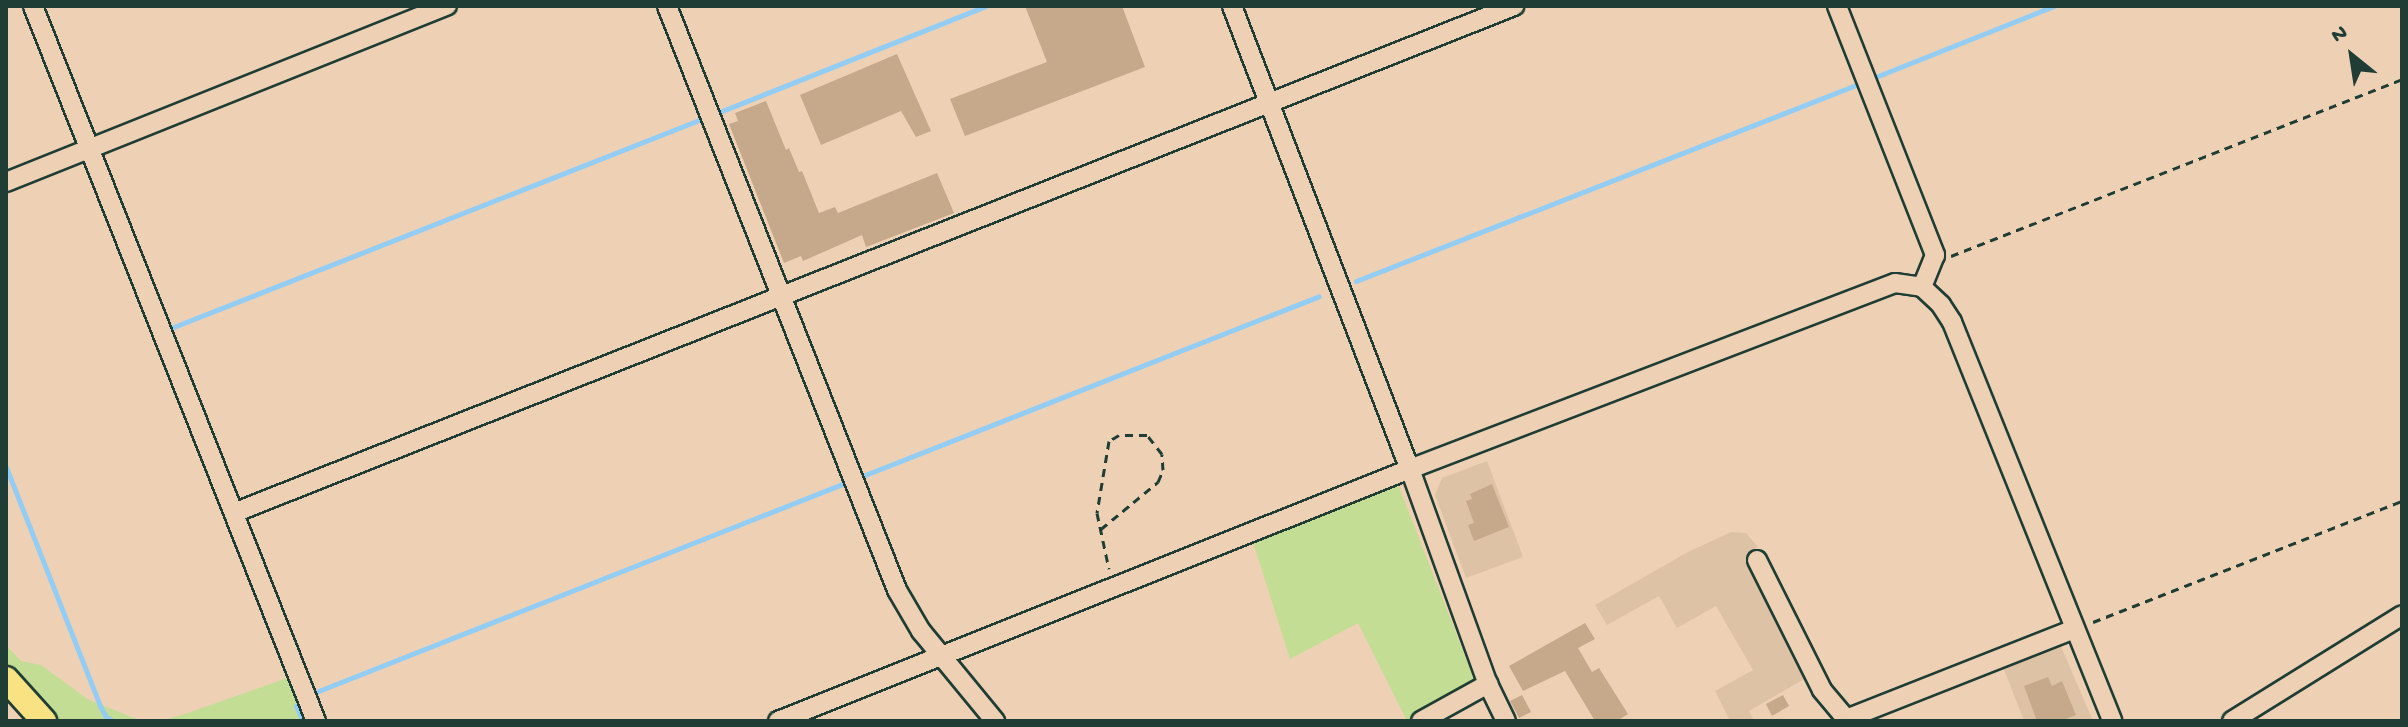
<!DOCTYPE html>
<style>
body{margin:0}
#map{position:relative;width:2408px;height:727px;overflow:hidden;background:#eed1b5;font-family:"Gochi Hand",sans-serif}
div>[style]{position:absolute}
.built>*{inset:0;background:#dec2a6}
.green>*{inset:0;background:#c3dd94}
.stream>*{height:5px;margin:-2.5px;padding:0 2.5px;transform-origin:2.5px;border-radius:2.5px;background:#94cdf4}
.building>*{inset:0;background:#c6a98a}
.path>*{height:3px;margin-top:-1.5px;transform-origin:0;background:repeating-linear-gradient(90deg,#1f3d34 0 8px,transparent 0 14px)}
.roads{filter:drop-shadow(2px 0 #1f3d34) drop-shadow(-2px 0 #1f3d34) drop-shadow(0 2px #1f3d34) drop-shadow(0 -2px #1f3d34)}
.minor>*{height:18px;margin:-9px;padding:0 9px;transform-origin:9px;border-radius:9px;background:#eed1b5}
.major>*{height:24px;margin:-12px;padding:0 12px;transform-origin:12px;border-radius:12px;background:#f8e281}
span{translate:-50% -50%;white-space:nowrap;text-align:center;line-height:1.15;-webkit-text-stroke:6px #eed1b5;paint-order:stroke}
.frame{position:absolute;inset:0;border:8px solid #1f3d34;pointer-events:none}
.north{position:absolute;left:2312px;top:16px;width:80px;height:80px;-webkit-text-stroke:6px #eed1b5;paint-order:stroke;rotate:330deg;font-size:22px;font-weight:700;line-height:32px;text-align:center;color:#1f3d34}
.north::after{content:'';display:block;margin:auto;width:28px;height:36px;background:#1f3d34;clip-path:polygon(50% 0,100% 100%,50% 72%,0 100%)}
</style>
<div id="map">
<div class="built">
<div style="clip-path:polygon(1487px 461px,1523px 557px,1466px 578px,1435px 495px,1442px 478px)"></div>
<div style="clip-path:polygon(1731px 532px,1746px 533px,1758px 547px,1747px 553px,1806px 678px,1749px 711px,1754px 721px,1730px 721px,1715px 691px,1753px 670px,1716px 606px,1677px 628px,1659px 596px,1607px 625px,1595px 605px,1688px 552px)"></div>
<div style="clip-path:polygon(2060px 644px,2093px 721px,2024px 721px,2003px 667px)"></div>
</div>
<div class="green">
<div style="clip-path:polygon(1394px 487px,1399px 487px,1474px 679px,1467px 690px,1407px 721px,1358px 623px,1290px 659px,1253px 542px)"></div>
<div style="clip-path:polygon(6px 645px,21px 661px,41px 665px,89px 700px,142px 721px,59px 721px,6px 663px)"></div>
<div style="clip-path:polygon(287px 678px,305px 721px,160px 721px,185px 714px)"></div>
</div>
<div class="stream">
<div style="left:1873px;top:78px;width:195px;rotate:-21.7deg"></div>
<div style="left:717px;top:113px;width:289px;rotate:-21.7deg"></div>
<div style="left:1356px;top:281px;width:537px;rotate:-21.41deg"></div>
<div style="left:171px;top:328px;width:573px;rotate:-21.5deg"></div>
<div style="left:6px;top:467px;width:257px;rotate:68.5deg"></div>
<div style="left:100px;top:706px;width:13px;rotate:61deg"></div>
<div style="left:106px;top:717px;width:8px;rotate:30deg"></div>
<div style="left:860px;top:477px;width:493px;rotate:-21.5deg"></div>
<div style="left:316px;top:692px;width:569px;rotate:-21.56deg"></div>
<div style="left:296px;top:706px;width:17px;rotate:65deg"></div>
<div style="left:178px;top:721px;width:27px"></div>
</div>
<div class="building">
<div style="clip-path:polygon(1025px 6px,1122px 6px,1145px 67px,965px 136px,950px 99px,1047px 62px)"></div>
<div style="clip-path:polygon(897px 54px,931px 131px,916px 137px,901px 111px,821px 145px,800px 95px)"></div>
<div style="clip-path:polygon(766px 101px,786px 150px,789px 148px,799px 172px,802px 171px,819px 213px,835px 207px,838px 213px,937px 173px,954px 213px,866px 247px,862px 235px,803px 261px,801px 256px,784px 263px,729px 124px,738px 121px,735px 113px)"></div>
<div style="clip-path:polygon(1492px 484px,1509px 527px,1474px 541px,1468px 525px,1474px 523px,1466px 501px,1472px 499px,1470px 494px)"></div>
<div style="clip-path:polygon(1585px 623px,1595px 639px,1578px 648px,1592px 672px,1599px 668px,1628px 714px,1617px 721px,1595px 721px,1565px 671px,1523px 691px,1509px 666px)"></div>
<div style="clip-path:polygon(2048px 677px,2052px 686px,2062px 681px,2076px 715px,2061px 721px,2037px 721px,2024px 686px)"></div>
<div style="clip-path:polygon(1522px 695px,1531px 712px,1519px 718px,1510px 701px)"></div>
<div style="clip-path:polygon(1783px 695px,1789px 706px,1772px 716px,1766px 704px)"></div>
</div>
<div class="path">
<div style="left:1951px;top:256px;width:484px;rotate:-21.4deg"></div>
<div style="left:1101px;top:529px;width:74px;rotate:-39.5deg"></div>
<div style="left:1158px;top:482px;width:13px;rotate:-67deg"></div>
<div style="left:1163px;top:470px;width:16px;rotate:-94deg"></div>
<div style="left:1162px;top:454px;width:24px;rotate:-128deg"></div>
<div style="left:1147px;top:435px;width:28px;rotate:180deg"></div>
<div style="left:1119px;top:435px;width:12px;rotate:149deg"></div>
<div style="left:1109px;top:441px;width:73px;rotate:99.5deg"></div>
<div style="left:1097px;top:513px;width:57px;rotate:77.9deg"></div>
<div style="left:2093px;top:622px;width:332px;rotate:-21.4deg"></div>
</div>
<div class="roads">
<div class="minor">
<div style="left:33px;top:6px;width:769px;rotate:68.41deg"></div>
<div style="left:667px;top:6px;width:628px;rotate:68.5deg"></div>
<div style="left:897px;top:590px;width:48px;rotate:59.7deg"></div>
<div style="left:921px;top:631px;width:117px;rotate:50.6deg"></div>
<div style="left:1232px;top:6px;width:496px;rotate:69deg"></div>
<div style="left:1410px;top:469px;width:229px;rotate:70.1deg"></div>
<div style="left:1488px;top:684px;width:41px;rotate:64.1deg"></div>
<div style="left:1837px;top:6px;width:268px;rotate:68.5deg"></div>
<div style="left:1935px;top:255px;width:35px;rotate:112deg"></div>
<div style="left:6px;top:182px;width:475px;rotate:-21.8deg"></div>
<div style="left:236px;top:512px;width:1375px;rotate:-21.6deg"></div>
<div style="left:1757px;top:560px;width:145px;rotate:63.4deg"></div>
<div style="left:1822px;top:690px;width:40px;rotate:50deg"></div>
<div style="left:1846px;top:719px;width:245px;rotate:-21.5deg"></div>
<div style="left:778px;top:721px;width:680px;rotate:-21.74deg"></div>
<div style="left:1410px;top:469px;width:519px;rotate:-20.98deg"></div>
<div style="left:1895px;top:283px;width:27px;rotate:8deg"></div>
<div style="left:1922px;top:287px;width:26px;rotate:43deg"></div>
<div style="left:1941px;top:305px;width:20px;rotate:57deg"></div>
<div style="left:1952px;top:322px;width:430px;rotate:68.1deg"></div>
<div style="left:1421px;top:721px;width:77px;rotate:-28.9deg"></div>
<div style="left:2232px;top:721px;width:200px;rotate:-31.9deg"></div>
</div>
<div class="major">
<div style="left:6px;top:679px;width:57px;rotate:47.9deg"></div>
</div>
</div>
<div class="frame"></div>
<div class="north">N</div>
</div>
